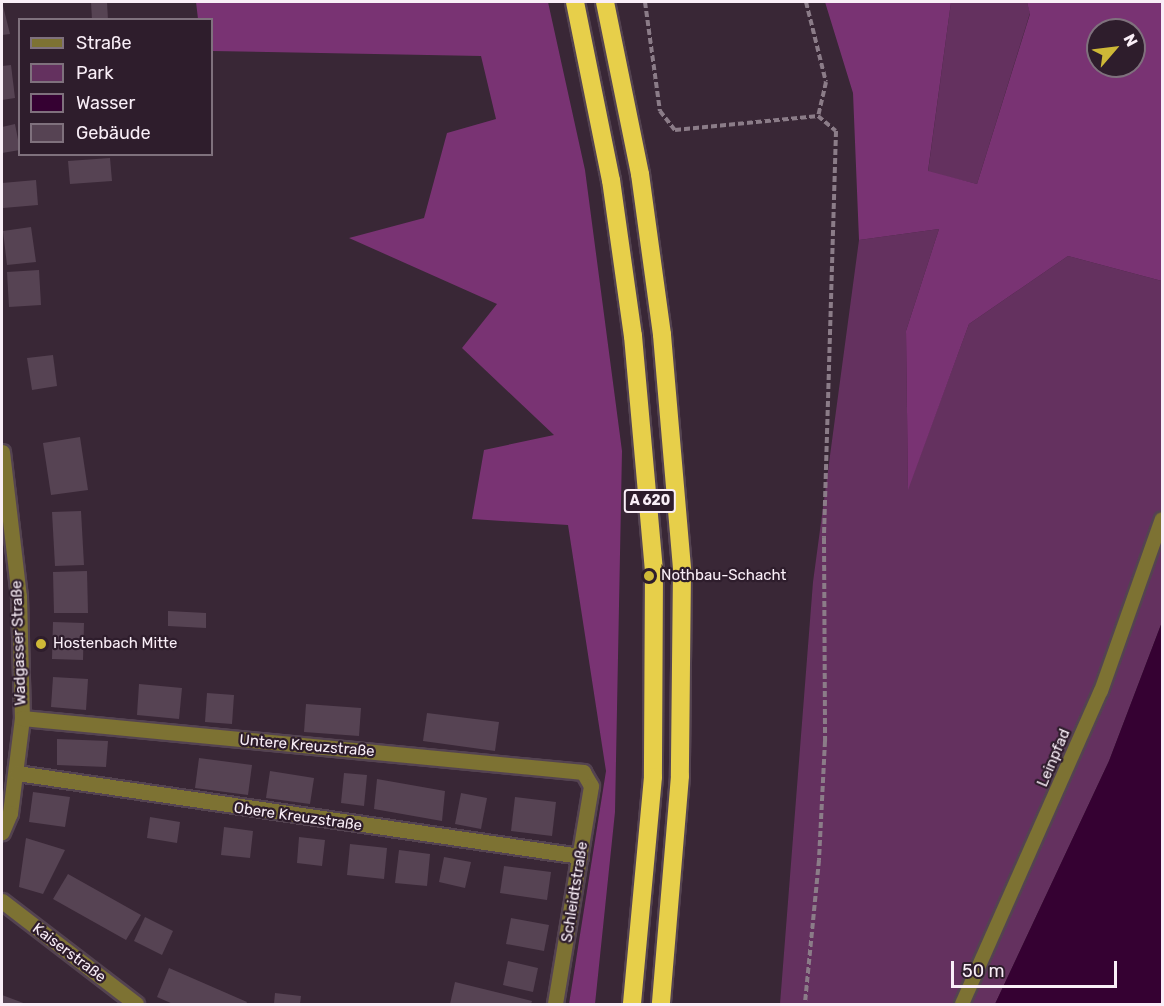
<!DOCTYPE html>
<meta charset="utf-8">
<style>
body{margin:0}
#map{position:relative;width:1164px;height:1006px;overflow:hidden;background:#392736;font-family:Rubik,sans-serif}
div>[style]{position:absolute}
.green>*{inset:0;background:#64315f}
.forest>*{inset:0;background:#793373}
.water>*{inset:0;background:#350132}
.building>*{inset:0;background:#564353}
.path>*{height:4px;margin-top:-2px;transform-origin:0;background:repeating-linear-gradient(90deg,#8b7c88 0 6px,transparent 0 9px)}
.roads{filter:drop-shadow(2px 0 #544351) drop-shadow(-2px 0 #544351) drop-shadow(0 2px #544351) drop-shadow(0 -2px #544351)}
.lane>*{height:14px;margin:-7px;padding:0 7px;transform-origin:7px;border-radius:7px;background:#7d7233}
.street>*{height:15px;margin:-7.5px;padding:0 7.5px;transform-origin:7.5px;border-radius:7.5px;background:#7d7233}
.highway>*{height:18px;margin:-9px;padding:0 9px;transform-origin:9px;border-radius:9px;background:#e7cf4a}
.dots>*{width:16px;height:16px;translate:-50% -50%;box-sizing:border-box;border:3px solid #2e1d2c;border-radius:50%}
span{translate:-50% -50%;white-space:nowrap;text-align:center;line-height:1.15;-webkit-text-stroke:4.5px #2e1d2c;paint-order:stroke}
.shield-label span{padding:2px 4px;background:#2e1d2c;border:2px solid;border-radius:4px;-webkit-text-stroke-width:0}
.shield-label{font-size:14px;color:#f9eef7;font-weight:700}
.poi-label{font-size:15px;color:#f9eef7}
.left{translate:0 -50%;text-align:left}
.street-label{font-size:15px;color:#f9eef7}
.frame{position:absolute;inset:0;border:3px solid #f9eef7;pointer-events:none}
.legend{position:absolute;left:18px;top:18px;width:195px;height:138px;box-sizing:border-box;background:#2e1d2c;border:2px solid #7f717d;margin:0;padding:8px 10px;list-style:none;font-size:18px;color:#f9eef7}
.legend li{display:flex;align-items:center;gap:12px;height:30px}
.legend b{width:30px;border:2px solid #7f717d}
.north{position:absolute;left:1086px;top:18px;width:60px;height:60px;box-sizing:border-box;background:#2e1d2c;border:2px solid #7f717d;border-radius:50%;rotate:62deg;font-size:16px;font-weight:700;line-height:24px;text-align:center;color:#f9eef7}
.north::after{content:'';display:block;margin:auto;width:21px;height:27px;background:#ceb837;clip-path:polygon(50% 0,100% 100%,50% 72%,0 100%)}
.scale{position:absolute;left:951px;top:961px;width:166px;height:27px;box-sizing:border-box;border:3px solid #f9eef7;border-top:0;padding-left:8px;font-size:18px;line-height:21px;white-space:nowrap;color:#f9eef7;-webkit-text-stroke:4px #2e1d2c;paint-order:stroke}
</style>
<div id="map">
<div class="green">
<div style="clip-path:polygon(951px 2px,1027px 2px,1030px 13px,977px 184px,928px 172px)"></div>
<div style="clip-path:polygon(939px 229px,906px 331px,908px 488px,969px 324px,1068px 256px,1162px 281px,1162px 622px,1109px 761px,995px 1004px,780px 1004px,813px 582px,859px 240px)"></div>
</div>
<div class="forest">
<div style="clip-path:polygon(196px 2px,548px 2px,585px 170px,622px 451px,615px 812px,595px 1004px,569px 1004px,606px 771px,568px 525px,472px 519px,484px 450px,554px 435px,462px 348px,497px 304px,349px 238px,424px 218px,447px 133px,496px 119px,481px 56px,212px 51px,212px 20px,198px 19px)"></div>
<div style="clip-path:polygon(evenodd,825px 2px,951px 2px,928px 171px,977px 184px,1030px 14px,1027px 2px,1162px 2px,1162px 281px,1068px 256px,969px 324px,908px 490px,906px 331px,939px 229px,859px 240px,853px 93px,825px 2px,1098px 30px,1134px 30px,1134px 66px,1098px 66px,1098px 30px)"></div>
</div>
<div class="water">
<div style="clip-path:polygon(1162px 622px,1162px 1004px,995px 1004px,1109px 761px)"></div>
</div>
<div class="building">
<div style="clip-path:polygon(2px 2px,10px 34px,2px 35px)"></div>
<div style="clip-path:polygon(91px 2px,107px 2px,108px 20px,92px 20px)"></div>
<div style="clip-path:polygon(11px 65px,15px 98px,2px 100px,2px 66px)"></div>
<div style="clip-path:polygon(15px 124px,20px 150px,2px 153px,2px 127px)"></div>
<div style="clip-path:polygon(110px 158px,112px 181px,70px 184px,68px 161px)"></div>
<div style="clip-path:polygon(36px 180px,38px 205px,3px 208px,2px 183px)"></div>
<div style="clip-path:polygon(31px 227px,36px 262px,7px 265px,3px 231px)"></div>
<div style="clip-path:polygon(39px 270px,41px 305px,9px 307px,7px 272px)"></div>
<div style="clip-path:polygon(53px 355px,57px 386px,32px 390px,27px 358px)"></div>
<div style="clip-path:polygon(80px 437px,88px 490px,51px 495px,43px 443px)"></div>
<div style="clip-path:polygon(81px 511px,84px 565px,55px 566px,52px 512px)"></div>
<div style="clip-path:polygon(87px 571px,88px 613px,54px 613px,53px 572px)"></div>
<div style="clip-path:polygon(168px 611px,206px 613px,206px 628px,168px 626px)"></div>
<div style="clip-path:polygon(53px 622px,84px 623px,83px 660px,52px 659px)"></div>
<div style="clip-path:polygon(53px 677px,88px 679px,86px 710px,51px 707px)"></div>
<div style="clip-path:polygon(139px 684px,182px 688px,179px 719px,137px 715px)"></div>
<div style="clip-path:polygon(207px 693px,234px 695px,232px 724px,205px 722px)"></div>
<div style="clip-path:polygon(306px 704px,361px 708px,359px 736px,304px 732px)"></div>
<div style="clip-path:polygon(427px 713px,499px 722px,495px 751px,423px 741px)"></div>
<div style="clip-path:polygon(57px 739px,108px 741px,106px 767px,57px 765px)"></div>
<div style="clip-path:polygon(199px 758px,252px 765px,248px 795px,195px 788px)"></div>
<div style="clip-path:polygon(270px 771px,314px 778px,310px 804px,266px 798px)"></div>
<div style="clip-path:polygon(344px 773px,367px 775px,364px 806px,341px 803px)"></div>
<div style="clip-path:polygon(377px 779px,445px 791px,442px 821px,374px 809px)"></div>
<div style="clip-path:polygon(33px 792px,70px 797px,65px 827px,29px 822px)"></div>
<div style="clip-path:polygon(461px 793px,487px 798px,481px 829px,455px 824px)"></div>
<div style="clip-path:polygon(515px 797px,556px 802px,552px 836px,511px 831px)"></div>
<div style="clip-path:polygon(150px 817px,180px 822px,177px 843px,147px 838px)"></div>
<div style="clip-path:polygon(224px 827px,253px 831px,250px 858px,221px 855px)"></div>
<div style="clip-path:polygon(299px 837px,325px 840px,322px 866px,297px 863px)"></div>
<div style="clip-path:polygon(26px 838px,65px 850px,43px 894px,19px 887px)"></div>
<div style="clip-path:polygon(350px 844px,387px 848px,384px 879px,347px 875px)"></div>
<div style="clip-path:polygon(399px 850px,430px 854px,427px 886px,395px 883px)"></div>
<div style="clip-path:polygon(444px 857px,471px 862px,465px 888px,439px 882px)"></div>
<div style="clip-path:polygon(504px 866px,551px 872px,547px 900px,500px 893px)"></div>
<div style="clip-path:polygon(68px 874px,141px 915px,126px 940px,53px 899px)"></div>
<div style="clip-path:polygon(145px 917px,173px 931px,162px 955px,134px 941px)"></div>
<div style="clip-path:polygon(511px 918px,549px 925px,544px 951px,506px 944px)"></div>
<div style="clip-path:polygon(508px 961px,538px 968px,533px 992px,503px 985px)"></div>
<div style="clip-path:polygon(169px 968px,247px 1002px,246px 1004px,173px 1004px,157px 997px)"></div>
<div style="clip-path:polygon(455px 982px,532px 1001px,531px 1004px,450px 1004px)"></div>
<div style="clip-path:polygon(275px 993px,301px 996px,300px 1004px,274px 1004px)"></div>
<div style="clip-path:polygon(2px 995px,26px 1004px,2px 1004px)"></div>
</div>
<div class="path">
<div style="left:645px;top:2px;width:110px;rotate:82.2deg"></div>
<div style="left:660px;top:111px;width:24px;rotate:52deg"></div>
<div style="left:675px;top:130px;width:144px;rotate:-5.6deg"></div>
<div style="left:818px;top:116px;width:23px;rotate:40deg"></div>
<div style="left:836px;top:131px;width:407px;rotate:91.7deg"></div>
<div style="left:824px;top:538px;width:203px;rotate:89.7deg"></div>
<div style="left:825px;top:741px;width:119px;rotate:92.9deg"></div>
<div style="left:819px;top:860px;width:145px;rotate:95.6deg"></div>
<div style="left:806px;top:2px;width:82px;rotate:76deg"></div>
<div style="left:826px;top:82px;width:35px;rotate:103deg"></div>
</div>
<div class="roads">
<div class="lane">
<div style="left:962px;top:1004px;width:342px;rotate:-66.1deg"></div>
<div style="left:1101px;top:691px;width:182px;rotate:-70.5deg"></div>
</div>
<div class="street">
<div style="left:2px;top:452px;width:145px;rotate:83.3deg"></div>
<div style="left:19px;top:596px;width:122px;rotate:88.6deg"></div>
<div style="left:22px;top:718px;width:96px;rotate:97.2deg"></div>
<div style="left:10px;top:813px;width:21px;rotate:113deg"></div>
<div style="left:22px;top:718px;width:564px;rotate:5.5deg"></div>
<div style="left:583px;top:772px;width:16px;rotate:60deg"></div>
<div style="left:591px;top:786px;width:221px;rotate:99.4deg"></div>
<div style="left:17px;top:773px;width:569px;rotate:8.39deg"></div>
<div style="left:2px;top:901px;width:169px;rotate:37.5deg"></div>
</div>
<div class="highway">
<div style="left:575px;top:2px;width:182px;rotate:78.6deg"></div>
<div style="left:611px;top:180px;width:158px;rotate:82deg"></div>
<div style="left:633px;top:336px;width:235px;rotate:84.9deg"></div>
<div style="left:654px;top:570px;width:207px;rotate:90.3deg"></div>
<div style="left:653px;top:777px;width:228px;rotate:95.3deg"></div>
<div style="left:605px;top:2px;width:176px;rotate:78.5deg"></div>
<div style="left:640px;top:174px;width:162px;rotate:82.2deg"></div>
<div style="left:662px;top:335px;width:236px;rotate:85.1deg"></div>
<div style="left:682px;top:570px;width:206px;rotate:90.6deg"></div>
<div style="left:680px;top:776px;width:229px;rotate:94.8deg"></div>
</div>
</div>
<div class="dots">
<div style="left:649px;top:576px;background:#ceb837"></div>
<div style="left:41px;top:644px;background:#ceb837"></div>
</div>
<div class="shield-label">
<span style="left:650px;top:501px">A 620</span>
</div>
<div class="poi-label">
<span class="left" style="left:661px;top:576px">Nothbau-Schacht</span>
<span class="left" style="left:53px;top:644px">Hostenbach Mitte</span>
</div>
<div class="street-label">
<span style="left:19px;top:643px;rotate:-92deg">Wadgasser Straße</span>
<span style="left:307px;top:746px;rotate:5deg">Untere Kreuzstraße</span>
<span style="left:1054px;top:758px;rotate:-67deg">Leinpfad</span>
<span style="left:298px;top:817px;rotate:8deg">Obere Kreuzstraße</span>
<span style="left:575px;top:892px;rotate:-81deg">Schleidtstraße</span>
<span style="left:69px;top:953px;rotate:37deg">Kaiserstraße</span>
</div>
<div class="frame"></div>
<ul class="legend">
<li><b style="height:8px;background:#7d7233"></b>Straße</li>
<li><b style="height:16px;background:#64315f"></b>Park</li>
<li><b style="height:16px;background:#350132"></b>Wasser</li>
<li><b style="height:16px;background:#564353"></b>Gebäude</li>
</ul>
<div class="north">N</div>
<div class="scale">50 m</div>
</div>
